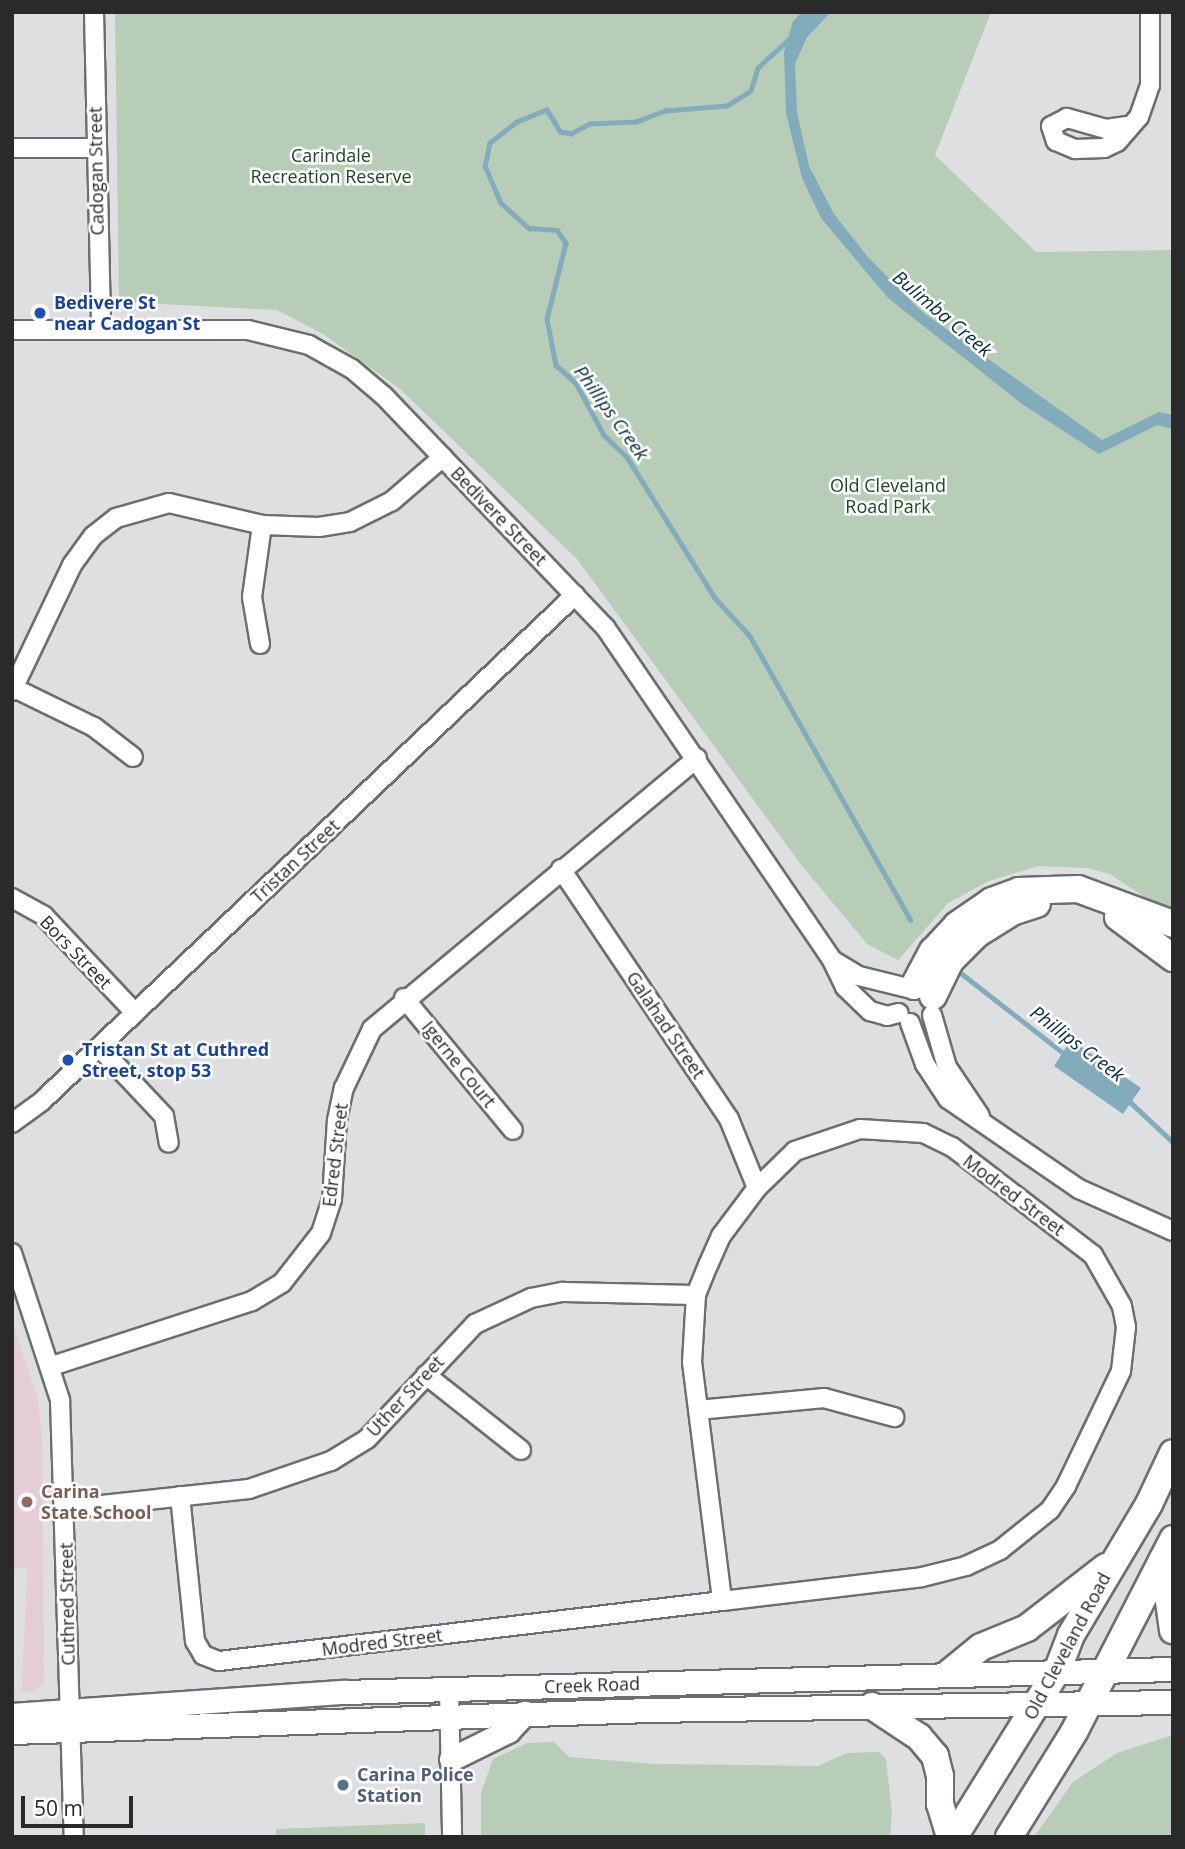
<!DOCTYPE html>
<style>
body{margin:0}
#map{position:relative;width:1185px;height:1849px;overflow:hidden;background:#dddfe0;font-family:"Open Sans",sans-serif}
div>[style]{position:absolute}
.education>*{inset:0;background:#e5cdd7}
.green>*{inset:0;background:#b7cdb8}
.water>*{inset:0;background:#82abbb}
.stream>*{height:4.5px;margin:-2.25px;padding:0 2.25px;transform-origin:2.25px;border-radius:2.25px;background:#82abbb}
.roads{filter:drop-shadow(2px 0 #6c6e6f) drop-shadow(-2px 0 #6c6e6f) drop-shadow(0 2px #6c6e6f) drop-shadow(0 -2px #6c6e6f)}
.minor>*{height:18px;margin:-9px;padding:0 9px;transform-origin:9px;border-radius:9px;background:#fff}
.major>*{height:23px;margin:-11.5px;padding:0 11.5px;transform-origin:11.5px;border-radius:11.5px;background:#fff}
.highway>*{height:26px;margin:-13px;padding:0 13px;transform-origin:13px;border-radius:13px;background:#fff}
.dots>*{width:19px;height:19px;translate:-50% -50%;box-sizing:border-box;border:4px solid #fff;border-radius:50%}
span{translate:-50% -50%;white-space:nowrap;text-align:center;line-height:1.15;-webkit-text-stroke:5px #fff;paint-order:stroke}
.park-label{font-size:18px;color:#1c4722}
.street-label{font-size:18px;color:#2a2a2b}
.transit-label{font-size:18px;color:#164399;font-weight:700}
.left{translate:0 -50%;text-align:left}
.education-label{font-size:18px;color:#785e54;font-weight:700}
.service-label{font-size:18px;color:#4e5e75;font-weight:700}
.water-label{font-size:19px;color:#062e3a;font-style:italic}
.frame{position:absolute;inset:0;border:14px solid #2a2a2b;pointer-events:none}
.scale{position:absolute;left:21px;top:1796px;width:112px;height:32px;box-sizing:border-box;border:4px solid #2a2a2b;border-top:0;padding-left:9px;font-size:21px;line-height:24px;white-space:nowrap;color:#2a2a2b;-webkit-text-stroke:5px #fff;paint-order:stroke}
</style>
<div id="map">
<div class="education">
<div style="clip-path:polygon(12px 1321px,38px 1399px,42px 1436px,44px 1684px,32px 1691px,12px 1692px,22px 1690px,27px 1568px,12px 1569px)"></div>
</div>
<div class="green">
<div style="clip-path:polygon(115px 12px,802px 12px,793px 21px,807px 39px,831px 12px,991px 12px,935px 155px,1036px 252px,1173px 250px,1173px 908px,1158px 906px,1110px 874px,1087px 868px,1038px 866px,989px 881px,948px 903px,898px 960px,867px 944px,802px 866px,577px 559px,399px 388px,323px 334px,277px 310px,123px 302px,119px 297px)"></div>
<div style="clip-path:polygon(1173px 1735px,1173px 1837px,1034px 1837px,1073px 1782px,1117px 1753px)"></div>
<div style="clip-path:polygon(554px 1742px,569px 1757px,654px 1764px,818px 1766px,847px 1753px,879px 1752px,886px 1759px,892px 1812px,890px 1837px,481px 1837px,481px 1793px,493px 1759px,527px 1743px)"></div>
<div style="clip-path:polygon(425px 1823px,425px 1837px,276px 1837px,276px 1829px)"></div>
</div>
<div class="water">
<div style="clip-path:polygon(802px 12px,831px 12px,806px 39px,795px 64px,797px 112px,809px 166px,834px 214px,867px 256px,921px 311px,1102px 440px,1159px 412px,1173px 415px,1173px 429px,1157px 425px,1099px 454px,1022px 404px,888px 298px,821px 218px,802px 178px,786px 113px,784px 52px,793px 21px)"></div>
<div style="clip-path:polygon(1071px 1040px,1141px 1088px,1123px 1114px,1054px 1066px)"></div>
</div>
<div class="stream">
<div style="left:793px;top:36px;width:47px;rotate:137.6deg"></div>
<div style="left:758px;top:68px;width:24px;rotate:107deg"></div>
<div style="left:751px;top:91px;width:28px;rotate:148deg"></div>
<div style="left:727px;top:106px;width:62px;rotate:175.4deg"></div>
<div style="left:665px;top:111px;width:30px;rotate:159deg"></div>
<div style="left:637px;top:122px;width:47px;rotate:177.6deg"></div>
<div style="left:590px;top:124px;width:21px;rotate:152deg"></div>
<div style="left:571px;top:134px;width:11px;rotate:-170deg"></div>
<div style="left:560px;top:132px;width:26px;rotate:-121deg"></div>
<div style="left:547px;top:110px;width:32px;rotate:158deg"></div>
<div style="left:517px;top:122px;width:34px;rotate:142deg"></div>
<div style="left:490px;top:143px;width:24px;rotate:102deg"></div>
<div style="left:485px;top:166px;width:40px;rotate:66.6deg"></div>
<div style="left:501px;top:203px;width:38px;rotate:42deg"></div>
<div style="left:529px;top:228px;width:28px;rotate:4deg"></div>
<div style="left:557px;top:230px;width:16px;rotate:55deg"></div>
<div style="left:566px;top:243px;width:78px;rotate:104deg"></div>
<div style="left:547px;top:319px;width:47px;rotate:78.9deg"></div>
<div style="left:556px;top:365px;width:27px;rotate:42deg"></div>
<div style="left:576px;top:383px;width:59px;rotate:61.7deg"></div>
<div style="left:604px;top:435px;width:32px;rotate:44deg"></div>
<div style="left:627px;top:457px;width:166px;rotate:58deg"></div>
<div style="left:715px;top:598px;width:52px;rotate:47.4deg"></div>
<div style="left:750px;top:636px;width:326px;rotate:60.5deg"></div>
<div style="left:961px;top:973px;width:133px;rotate:38deg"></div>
<div style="left:1127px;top:1099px;width:63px;rotate:43.1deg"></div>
</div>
<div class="roads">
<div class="minor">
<div style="left:94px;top:12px;width:317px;rotate:88.7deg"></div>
<div style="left:1127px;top:126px;width:21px;rotate:172deg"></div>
<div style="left:1106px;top:129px;width:41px;rotate:-164.2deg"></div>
<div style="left:1067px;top:118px;width:18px;rotate:153deg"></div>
<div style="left:1051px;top:126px;width:16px;rotate:72deg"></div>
<div style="left:1056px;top:141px;width:21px;rotate:23deg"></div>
<div style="left:1075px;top:149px;width:29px;rotate:-2deg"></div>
<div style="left:1104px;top:148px;width:14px;rotate:-25deg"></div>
<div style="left:1117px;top:142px;width:33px;rotate:-49deg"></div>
<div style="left:1139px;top:117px;width:34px;rotate:-71deg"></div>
<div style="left:1150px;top:85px;width:73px;rotate:-90deg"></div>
<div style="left:12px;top:148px;width:84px"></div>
<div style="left:12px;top:330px;width:236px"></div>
<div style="left:248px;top:330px;width:63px;rotate:13.8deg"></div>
<div style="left:309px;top:345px;width:49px;rotate:29.2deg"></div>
<div style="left:352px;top:369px;width:42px;rotate:40.2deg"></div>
<div style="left:384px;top:396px;width:320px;rotate:46.3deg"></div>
<div style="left:605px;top:627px;width:403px;rotate:55.7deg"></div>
<div style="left:832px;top:960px;width:30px;rotate:64deg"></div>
<div style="left:845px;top:987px;width:35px;rotate:44deg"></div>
<div style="left:870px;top:1011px;width:18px;rotate:16deg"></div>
<div style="left:887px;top:1016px;width:12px;rotate:-14deg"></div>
<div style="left:260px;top:644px;width:48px;rotate:-99.7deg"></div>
<div style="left:252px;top:597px;width:73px;rotate:-82.1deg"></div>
<div style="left:14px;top:688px;width:89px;rotate:26deg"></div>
<div style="left:94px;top:727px;width:49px;rotate:37.6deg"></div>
<div style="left:12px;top:691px;width:140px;rotate:-64.5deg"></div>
<div style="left:72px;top:565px;width:36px;rotate:-54deg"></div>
<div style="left:93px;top:536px;width:29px;rotate:-38deg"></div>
<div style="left:116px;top:518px;width:55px;rotate:-15.8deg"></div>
<div style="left:169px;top:503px;width:96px;rotate:13.3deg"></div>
<div style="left:262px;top:525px;width:57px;rotate:2deg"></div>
<div style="left:319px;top:527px;width:31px;rotate:-9deg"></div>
<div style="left:350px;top:522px;width:47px;rotate:-26.6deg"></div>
<div style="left:392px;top:501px;width:67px;rotate:-40.8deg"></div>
<div style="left:561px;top:869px;width:301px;rotate:56.1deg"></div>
<div style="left:729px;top:1119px;width:74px;rotate:67.9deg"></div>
<div style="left:12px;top:898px;width:37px;rotate:29deg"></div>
<div style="left:44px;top:916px;width:133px;rotate:46.8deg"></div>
<div style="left:832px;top:960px;width:31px;rotate:31deg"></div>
<div style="left:859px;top:976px;width:49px;rotate:14deg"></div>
<div style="left:404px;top:998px;width:171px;rotate:50.5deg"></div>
<div style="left:932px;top:1015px;width:54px;rotate:73.9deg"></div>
<div style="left:947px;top:1067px;width:59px;rotate:56deg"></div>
<div style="left:910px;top:1023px;width:44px;rotate:69.9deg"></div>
<div style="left:925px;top:1064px;width:42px;rotate:56.7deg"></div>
<div style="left:948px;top:1099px;width:159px;rotate:34.5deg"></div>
<div style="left:1079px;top:1189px;width:103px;rotate:24.1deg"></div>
<div style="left:99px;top:1047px;width:95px;rotate:46.7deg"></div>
<div style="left:164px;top:1116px;width:27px;rotate:80deg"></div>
<div style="left:12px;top:1123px;width:37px;rotate:-36deg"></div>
<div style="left:42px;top:1101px;width:735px;rotate:-43.51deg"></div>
<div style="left:12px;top:1253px;width:155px;rotate:71.9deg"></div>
<div style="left:60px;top:1400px;width:437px;rotate:88.2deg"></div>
<div style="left:52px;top:1366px;width:210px;rotate:-18deg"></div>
<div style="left:252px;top:1301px;width:35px;rotate:-31deg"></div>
<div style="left:282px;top:1283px;width:63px;rotate:-52deg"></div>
<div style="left:321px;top:1233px;width:36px;rotate:-72deg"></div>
<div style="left:332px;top:1199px;width:79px;rotate:-86.4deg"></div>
<div style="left:337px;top:1120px;width:33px;rotate:-78deg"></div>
<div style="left:344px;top:1088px;width:65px;rotate:-64.6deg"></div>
<div style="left:372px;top:1029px;width:423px;rotate:-39.8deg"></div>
<div style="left:426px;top:1375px;width:121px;rotate:38.3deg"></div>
<div style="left:698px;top:1410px;width:127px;rotate:-5.4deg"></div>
<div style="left:824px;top:1398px;width:73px;rotate:15.2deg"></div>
<div style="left:180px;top:1496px;width:146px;rotate:84.1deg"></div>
<div style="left:195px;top:1641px;width:16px;rotate:60deg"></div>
<div style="left:203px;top:1655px;width:17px;rotate:21deg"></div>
<div style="left:219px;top:1661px;width:507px;rotate:-6.8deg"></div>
<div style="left:722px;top:1601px;width:201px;rotate:-6.8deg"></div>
<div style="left:922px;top:1577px;width:45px;rotate:-14deg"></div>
<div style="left:966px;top:1566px;width:38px;rotate:-25deg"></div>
<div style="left:1000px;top:1550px;width:64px;rotate:-38.7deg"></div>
<div style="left:1050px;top:1510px;width:29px;rotate:-56deg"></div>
<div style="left:1066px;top:1486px;width:127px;rotate:-64.4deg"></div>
<div style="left:1121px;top:1371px;width:44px;rotate:-83.5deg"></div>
<div style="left:1126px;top:1327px;width:21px;rotate:-101deg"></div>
<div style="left:1122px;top:1306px;width:59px;rotate:-119.6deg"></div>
<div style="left:1093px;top:1255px;width:178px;rotate:-142.5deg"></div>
<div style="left:952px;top:1147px;width:32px;rotate:-154deg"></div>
<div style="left:923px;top:1133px;width:63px;rotate:-176.4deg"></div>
<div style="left:860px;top:1129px;width:69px;rotate:161.3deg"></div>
<div style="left:795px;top:1151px;width:53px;rotate:135.8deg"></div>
<div style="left:757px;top:1188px;width:60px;rotate:126.9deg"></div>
<div style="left:721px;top:1236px;width:32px;rotate:114deg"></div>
<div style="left:708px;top:1265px;width:32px;rotate:112deg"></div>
<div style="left:696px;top:1295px;width:67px;rotate:93.4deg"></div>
<div style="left:692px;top:1362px;width:241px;rotate:82.8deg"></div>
<div style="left:65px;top:1509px;width:185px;rotate:-6.2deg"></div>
<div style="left:249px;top:1489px;width:87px;rotate:-18.9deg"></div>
<div style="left:331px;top:1461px;width:42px;rotate:-31.4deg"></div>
<div style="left:367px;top:1439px;width:158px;rotate:-46.8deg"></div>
<div style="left:475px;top:1324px;width:62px;rotate:-24.9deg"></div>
<div style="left:531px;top:1298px;width:33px;rotate:-11deg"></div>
<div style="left:563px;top:1292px;width:133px;rotate:1.3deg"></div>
<div style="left:449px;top:1688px;width:149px;rotate:88.8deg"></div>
</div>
<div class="major">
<div style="left:12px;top:1715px;width:332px;rotate:-4deg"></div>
<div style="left:343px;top:1692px;width:830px;rotate:-1.59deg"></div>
<div style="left:12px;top:1732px;width:635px;rotate:-1.98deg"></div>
<div style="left:647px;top:1710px;width:526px;rotate:-0.87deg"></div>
<div style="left:451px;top:1759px;width:64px;rotate:-26.2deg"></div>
<div style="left:508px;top:1731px;width:25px;rotate:-47deg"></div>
</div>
<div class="highway">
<div style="left:1118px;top:917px;width:69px;rotate:36.7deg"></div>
<div style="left:914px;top:986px;width:40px;rotate:-62deg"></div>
<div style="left:933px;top:951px;width:35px;rotate:-47deg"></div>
<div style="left:957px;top:925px;width:42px;rotate:-34.4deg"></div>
<div style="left:992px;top:901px;width:29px;rotate:-20deg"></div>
<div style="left:1019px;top:891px;width:59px;rotate:-1.9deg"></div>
<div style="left:1078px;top:889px;width:101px;rotate:20.2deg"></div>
<div style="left:933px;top:996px;width:39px;rotate:-64deg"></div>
<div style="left:950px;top:961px;width:38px;rotate:-45deg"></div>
<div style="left:977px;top:934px;width:41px;rotate:-32.2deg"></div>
<div style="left:1012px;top:912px;width:26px;rotate:-18deg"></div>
<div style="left:1163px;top:1559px;width:72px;rotate:82deg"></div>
<div style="left:949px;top:1673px;width:41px;rotate:-39.1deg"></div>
<div style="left:981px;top:1647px;width:50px;rotate:-22.4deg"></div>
<div style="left:1027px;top:1628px;width:100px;rotate:-37.7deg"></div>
<div style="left:872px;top:1706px;width:56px;rotate:33.4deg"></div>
<div style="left:919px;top:1737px;width:25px;rotate:50deg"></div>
<div style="left:935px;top:1756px;width:21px;rotate:76deg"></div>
<div style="left:940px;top:1776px;width:28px;rotate:90deg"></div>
<div style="left:940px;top:1804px;width:34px;rotate:73deg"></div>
<div style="left:954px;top:1837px;width:198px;rotate:-58.2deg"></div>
<div style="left:1058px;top:1669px;width:36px;rotate:-69deg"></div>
<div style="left:1071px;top:1635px;width:152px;rotate:-59.2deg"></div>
<div style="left:1149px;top:1504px;width:56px;rotate:-64.8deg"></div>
<div style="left:1009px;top:1837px;width:123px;rotate:-58.2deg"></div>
<div style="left:1074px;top:1732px;width:217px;rotate:-62.8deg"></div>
</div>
</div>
<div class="dots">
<div style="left:40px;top:313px;background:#1a4fb4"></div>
<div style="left:68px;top:1060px;background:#1a4fb4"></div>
<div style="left:27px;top:1502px;background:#8d6e63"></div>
<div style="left:343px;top:1785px;background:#5c6f8a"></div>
</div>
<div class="park-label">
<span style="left:331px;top:166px">Carindale<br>Recreation Reserve</span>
<span style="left:888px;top:496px">Old Cleveland<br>Road Park</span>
</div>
<div class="street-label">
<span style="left:96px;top:171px;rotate:-91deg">Cadogan Street</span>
<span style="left:499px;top:516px;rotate:46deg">Bedivere Street</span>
<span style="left:295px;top:861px;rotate:-43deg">Tristan Street</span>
<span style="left:76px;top:952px;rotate:46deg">Bors Street</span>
<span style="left:666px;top:1025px;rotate:56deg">Galahad Street</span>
<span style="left:459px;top:1064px;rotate:51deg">Igerne Court</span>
<span style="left:335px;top:1155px;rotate:-83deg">Edred Street</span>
<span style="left:1014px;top:1195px;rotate:37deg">Modred Street</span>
<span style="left:405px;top:1396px;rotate:-47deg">Uther Street</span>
<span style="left:67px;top:1604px;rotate:-91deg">Cuthred Street</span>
<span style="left:382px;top:1642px;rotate:-7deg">Modred Street</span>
<span style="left:1067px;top:1646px;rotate:-62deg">Old Cleveland Road</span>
<span style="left:592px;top:1685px;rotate:-2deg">Creek Road</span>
</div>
<div class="transit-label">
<span class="left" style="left:54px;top:313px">Bedivere St<br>near Cadogan St</span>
<span class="left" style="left:82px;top:1060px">Tristan St at Cuthred<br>Street, stop 53</span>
</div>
<div class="education-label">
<span class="left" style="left:41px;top:1502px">Carina<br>State School</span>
</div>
<div class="service-label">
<span class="left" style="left:357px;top:1785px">Carina Police<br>Station</span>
</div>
<div class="water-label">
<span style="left:942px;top:314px;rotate:40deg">Bulimba Creek</span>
<span style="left:611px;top:413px;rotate:54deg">Phillips Creek</span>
<span style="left:1077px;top:1044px;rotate:37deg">Phillips Creek</span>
</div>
<div class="frame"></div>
<div class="scale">50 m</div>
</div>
